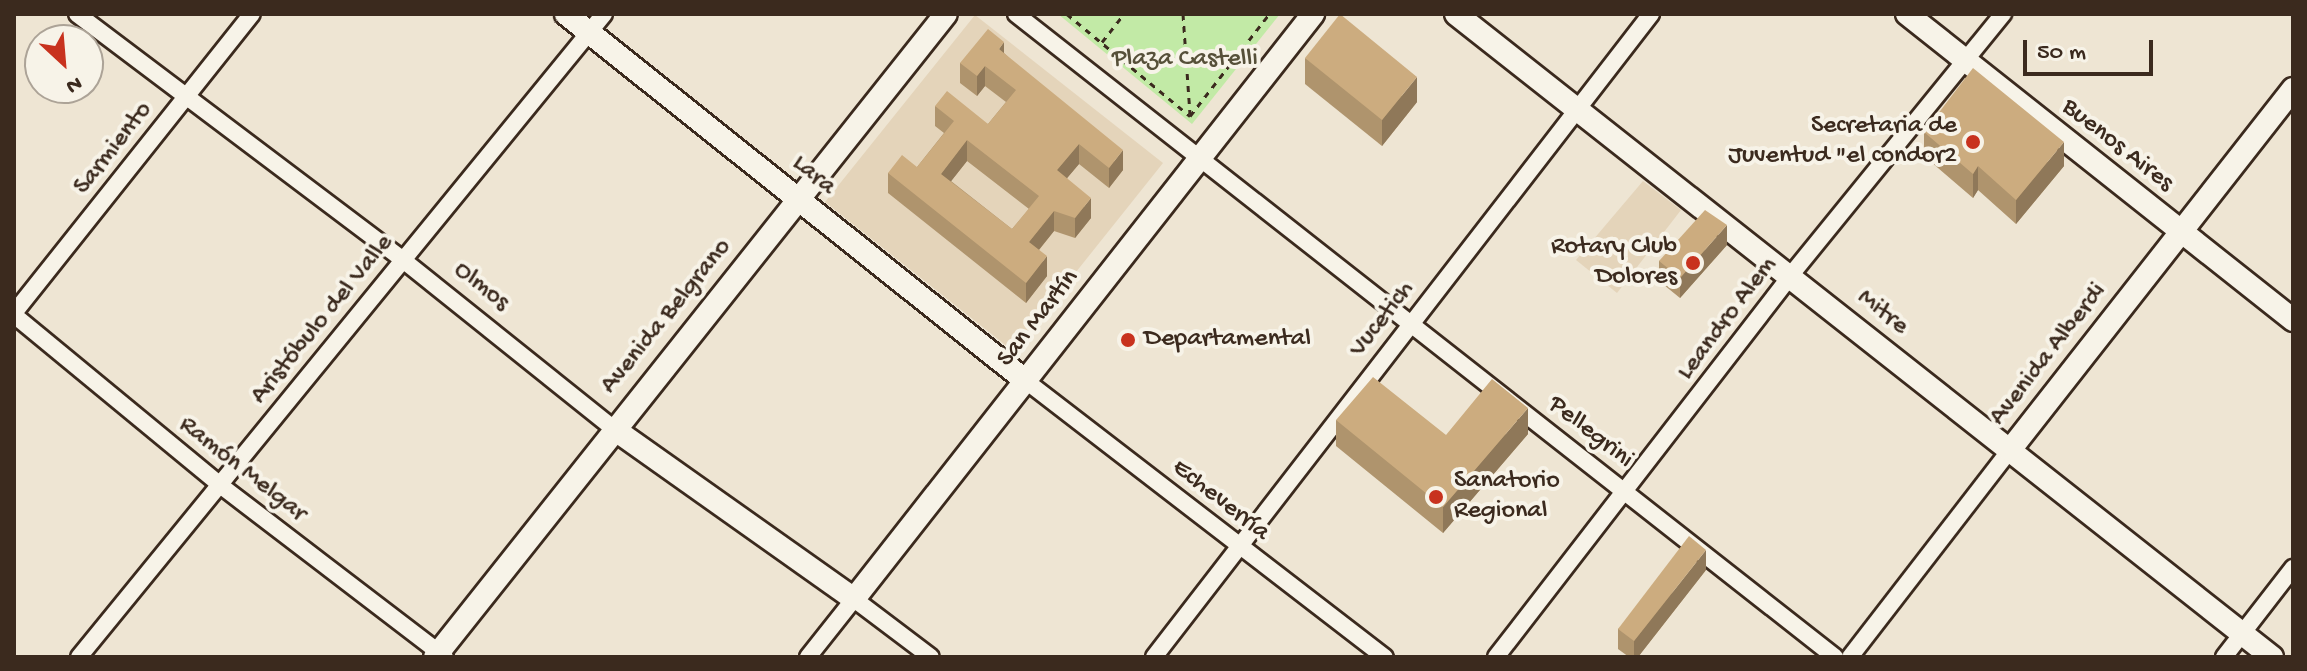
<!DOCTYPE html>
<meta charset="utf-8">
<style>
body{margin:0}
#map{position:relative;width:2307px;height:671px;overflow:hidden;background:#eee5d3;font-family:"Gochi Hand",sans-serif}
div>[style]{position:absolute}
.built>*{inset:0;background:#e4d4ba}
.green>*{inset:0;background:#c2eaa6}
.path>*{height:3px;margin-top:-1.5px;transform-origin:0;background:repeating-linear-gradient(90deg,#3b2a1e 0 6px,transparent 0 12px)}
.roads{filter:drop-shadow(2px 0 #3b2a1e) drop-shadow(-2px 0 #3b2a1e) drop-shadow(0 2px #3b2a1e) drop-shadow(0 -2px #3b2a1e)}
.street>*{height:16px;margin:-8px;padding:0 8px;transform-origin:8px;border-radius:8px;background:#f7f3e8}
.secondary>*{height:22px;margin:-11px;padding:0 11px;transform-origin:11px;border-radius:11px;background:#f7f3e8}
.wall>*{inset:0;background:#af946d}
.shaded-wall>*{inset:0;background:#8f7859}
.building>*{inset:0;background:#ccac7f}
.dots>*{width:22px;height:22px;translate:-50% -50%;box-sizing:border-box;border:4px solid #f7f3e8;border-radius:50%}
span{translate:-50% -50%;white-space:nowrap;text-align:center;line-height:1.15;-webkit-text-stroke:8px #f7f3e8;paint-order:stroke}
.park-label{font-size:26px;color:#565039}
.poi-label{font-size:26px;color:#3b2a1e}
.right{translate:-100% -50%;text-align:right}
.left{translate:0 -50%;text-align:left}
.street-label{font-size:26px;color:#3b2a1e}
.frame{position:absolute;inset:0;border:16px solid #3b2a1e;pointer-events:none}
.north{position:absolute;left:24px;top:24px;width:80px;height:80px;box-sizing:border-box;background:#f7f3e8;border:2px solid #aca397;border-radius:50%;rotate:154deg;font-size:22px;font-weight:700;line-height:32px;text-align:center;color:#3b2a1e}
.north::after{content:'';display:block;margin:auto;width:28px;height:36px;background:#c8321e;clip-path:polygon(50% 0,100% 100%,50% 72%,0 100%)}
.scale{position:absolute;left:2023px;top:40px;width:130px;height:36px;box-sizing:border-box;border:4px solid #3b2a1e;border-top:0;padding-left:10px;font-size:24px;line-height:28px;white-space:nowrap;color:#3b2a1e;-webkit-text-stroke:6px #f7f3e8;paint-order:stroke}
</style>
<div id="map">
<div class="built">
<div style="clip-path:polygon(975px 15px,1163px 163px,1013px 351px,825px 202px)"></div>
<div style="clip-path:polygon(1643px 181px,1681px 210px,1617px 293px,1576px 260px)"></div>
</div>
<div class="green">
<div style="clip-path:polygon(1058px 14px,1280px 14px,1192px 124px)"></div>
</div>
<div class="path">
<div style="left:1067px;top:14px;width:160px;rotate:39.7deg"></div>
<div style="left:1190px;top:116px;width:129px;rotate:-52.2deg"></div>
<div style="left:1183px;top:14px;width:100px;rotate:86deg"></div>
<div style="left:1102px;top:42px;width:36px;rotate:-52deg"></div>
</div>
<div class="roads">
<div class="street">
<div style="left:77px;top:14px;width:408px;rotate:37deg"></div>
<div style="left:403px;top:260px;width:270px;rotate:38.7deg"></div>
<div style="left:1016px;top:14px;width:1041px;rotate:38.14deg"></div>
<div style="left:14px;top:313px;width:382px;rotate:-51.5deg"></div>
<div style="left:14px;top:315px;width:267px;rotate:39.5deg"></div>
<div style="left:220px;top:485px;width:283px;rotate:37.4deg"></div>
<div style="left:1026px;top:381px;width:453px;rotate:37.6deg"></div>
<div style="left:79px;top:657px;width:830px;rotate:-50.77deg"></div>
<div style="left:808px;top:657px;width:74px;rotate:-51.6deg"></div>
<div style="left:854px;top:599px;width:96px;rotate:37deg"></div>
<div style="left:1154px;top:657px;width:813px;rotate:-52.3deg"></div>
<div style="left:1496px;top:657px;width:481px;rotate:-52.3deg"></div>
<div style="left:1790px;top:276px;width:338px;rotate:-50.9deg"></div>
<div style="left:1850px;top:657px;width:262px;rotate:-52.3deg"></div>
<div style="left:2224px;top:657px;width:113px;rotate:-52.2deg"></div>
</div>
<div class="secondary">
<div style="left:566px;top:14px;width:588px;rotate:38.58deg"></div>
<div style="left:1456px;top:14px;width:1039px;rotate:38.24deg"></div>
<div style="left:1907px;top:14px;width:493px;rotate:38.4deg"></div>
<div style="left:614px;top:429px;width:294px;rotate:35.3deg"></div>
<div style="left:854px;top:599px;width:744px;rotate:-51.88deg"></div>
<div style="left:2010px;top:450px;width:459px;rotate:-51.9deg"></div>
<div style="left:435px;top:657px;width:821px;rotate:-51.53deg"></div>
</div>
</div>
<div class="wall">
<div style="clip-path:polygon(evenodd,1004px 53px,1123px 170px,1109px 188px,1079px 164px,1067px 178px,1091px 218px,1075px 238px,1054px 231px,1039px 250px,1047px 276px,1026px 303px,888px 193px,888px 173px,917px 167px,944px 133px,935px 126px,935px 106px,988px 124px,1006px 102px,985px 86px,977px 96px,960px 83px,960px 63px,1004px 53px,967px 161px,1029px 209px,1012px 229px,951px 181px,967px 161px)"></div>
<div style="clip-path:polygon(1305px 58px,1417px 102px,1382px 146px,1305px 84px)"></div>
<div style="clip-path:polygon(1924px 132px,2064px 166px,2016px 224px,1978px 190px,1973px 198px,1924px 156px)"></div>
<div style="clip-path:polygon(1727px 245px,1680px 298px,1659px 281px,1659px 261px)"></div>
<div style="clip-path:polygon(1336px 420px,1446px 435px,1528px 434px,1443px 533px,1336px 446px)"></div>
<div style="clip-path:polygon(1706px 570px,1638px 657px,1629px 657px,1618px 649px,1618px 629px)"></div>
</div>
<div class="shaded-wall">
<div style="clip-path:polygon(1004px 42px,1004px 62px,999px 49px)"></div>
<div style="clip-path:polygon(985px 66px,985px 86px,977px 96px,977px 76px)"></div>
<div style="clip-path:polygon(1417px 77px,1417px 102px,1382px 146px,1382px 120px)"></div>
<div style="clip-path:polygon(967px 140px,967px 161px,941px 194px,941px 174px)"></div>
<div style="clip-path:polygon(2064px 142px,2064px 166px,2016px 224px,2016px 200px)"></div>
<div style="clip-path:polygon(1079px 144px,1079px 164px,1057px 190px,1057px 170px)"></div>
<div style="clip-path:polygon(1123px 150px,1123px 170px,1109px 188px,1109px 168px)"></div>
<div style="clip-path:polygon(1978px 166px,1978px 190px,1973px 198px,1973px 174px)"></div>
<div style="clip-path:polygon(1091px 198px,1091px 218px,1075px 238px,1075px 218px)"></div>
<div style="clip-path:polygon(1054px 211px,1054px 231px,1029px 262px,1029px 242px)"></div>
<div style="clip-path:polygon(1727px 225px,1727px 245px,1680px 298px,1680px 278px)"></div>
<div style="clip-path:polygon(1047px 256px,1047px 276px,1026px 303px,1026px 283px)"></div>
<div style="clip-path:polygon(1528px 408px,1528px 434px,1443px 533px,1443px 507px)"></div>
<div style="clip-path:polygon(1706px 550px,1706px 570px,1638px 657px,1634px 657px,1634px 641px)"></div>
</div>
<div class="building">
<div style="clip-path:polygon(1340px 14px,1417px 77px,1382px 120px,1305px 58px)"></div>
<div style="clip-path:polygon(evenodd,988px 29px,1004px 42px,999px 49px,1123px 150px,1109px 168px,1079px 144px,1057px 170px,1091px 198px,1075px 218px,1054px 211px,1029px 242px,1047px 256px,1026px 283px,888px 173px,902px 155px,917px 167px,954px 121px,935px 106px,947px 91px,988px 124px,1016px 90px,985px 66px,977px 76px,960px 63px,988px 29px,967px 140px,1039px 196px,1012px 229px,941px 174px,967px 140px)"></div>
<div style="clip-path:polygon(1973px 68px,2064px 142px,2016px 200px,1978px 166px,1973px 174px,1924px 132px)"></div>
<div style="clip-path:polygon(1705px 210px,1727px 225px,1680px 278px,1659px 261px)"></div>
<div style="clip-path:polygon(1373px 377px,1446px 435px,1492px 379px,1528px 408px,1443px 507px,1336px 420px)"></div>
<div style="clip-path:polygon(1689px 536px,1706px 550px,1634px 641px,1618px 629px)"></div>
</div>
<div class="dots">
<div style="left:1973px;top:142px;background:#c8321e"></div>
<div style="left:1693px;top:263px;background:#c8321e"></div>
<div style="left:1128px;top:340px;background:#c8321e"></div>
<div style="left:1436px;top:497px;background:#c8321e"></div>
</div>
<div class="park-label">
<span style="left:1185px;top:60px">Plaza Castelli</span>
</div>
<div class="poi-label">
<span class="right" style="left:1957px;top:142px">Secretaria de<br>Juventud "el condor2</span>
<span class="right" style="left:1677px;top:263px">Rotary Club<br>Dolores</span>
<span class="left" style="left:1144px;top:340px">Departamental</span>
<span class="left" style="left:1454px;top:497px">Sanatorio<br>Regional</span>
</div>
<div class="street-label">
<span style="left:2117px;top:146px;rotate:38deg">Buenos Aires</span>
<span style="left:114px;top:149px;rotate:-52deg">Sarmiento</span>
<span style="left:813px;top:176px;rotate:39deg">Lara</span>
<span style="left:481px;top:287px;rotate:39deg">Olmos</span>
<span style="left:1882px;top:313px;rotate:38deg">Mitre</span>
<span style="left:667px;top:317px;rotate:-51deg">Avenida Belgrano</span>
<span style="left:1039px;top:319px;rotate:-52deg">San Martín</span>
<span style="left:1728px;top:319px;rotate:-53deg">Leandro Alem</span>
<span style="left:323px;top:320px;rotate:-51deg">Aristóbulo del Valle</span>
<span style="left:1383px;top:320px;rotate:-52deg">Vucetich</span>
<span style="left:2049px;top:355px;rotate:-52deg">Avenida Alberdi</span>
<span style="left:1590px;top:433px;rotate:38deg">Pellegrini</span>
<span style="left:242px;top:470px;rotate:38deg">Ramón Melgar</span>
<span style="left:1220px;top:501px;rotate:38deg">Echeverría</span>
</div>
<div class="frame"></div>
<div class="north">N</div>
<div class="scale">50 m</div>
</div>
